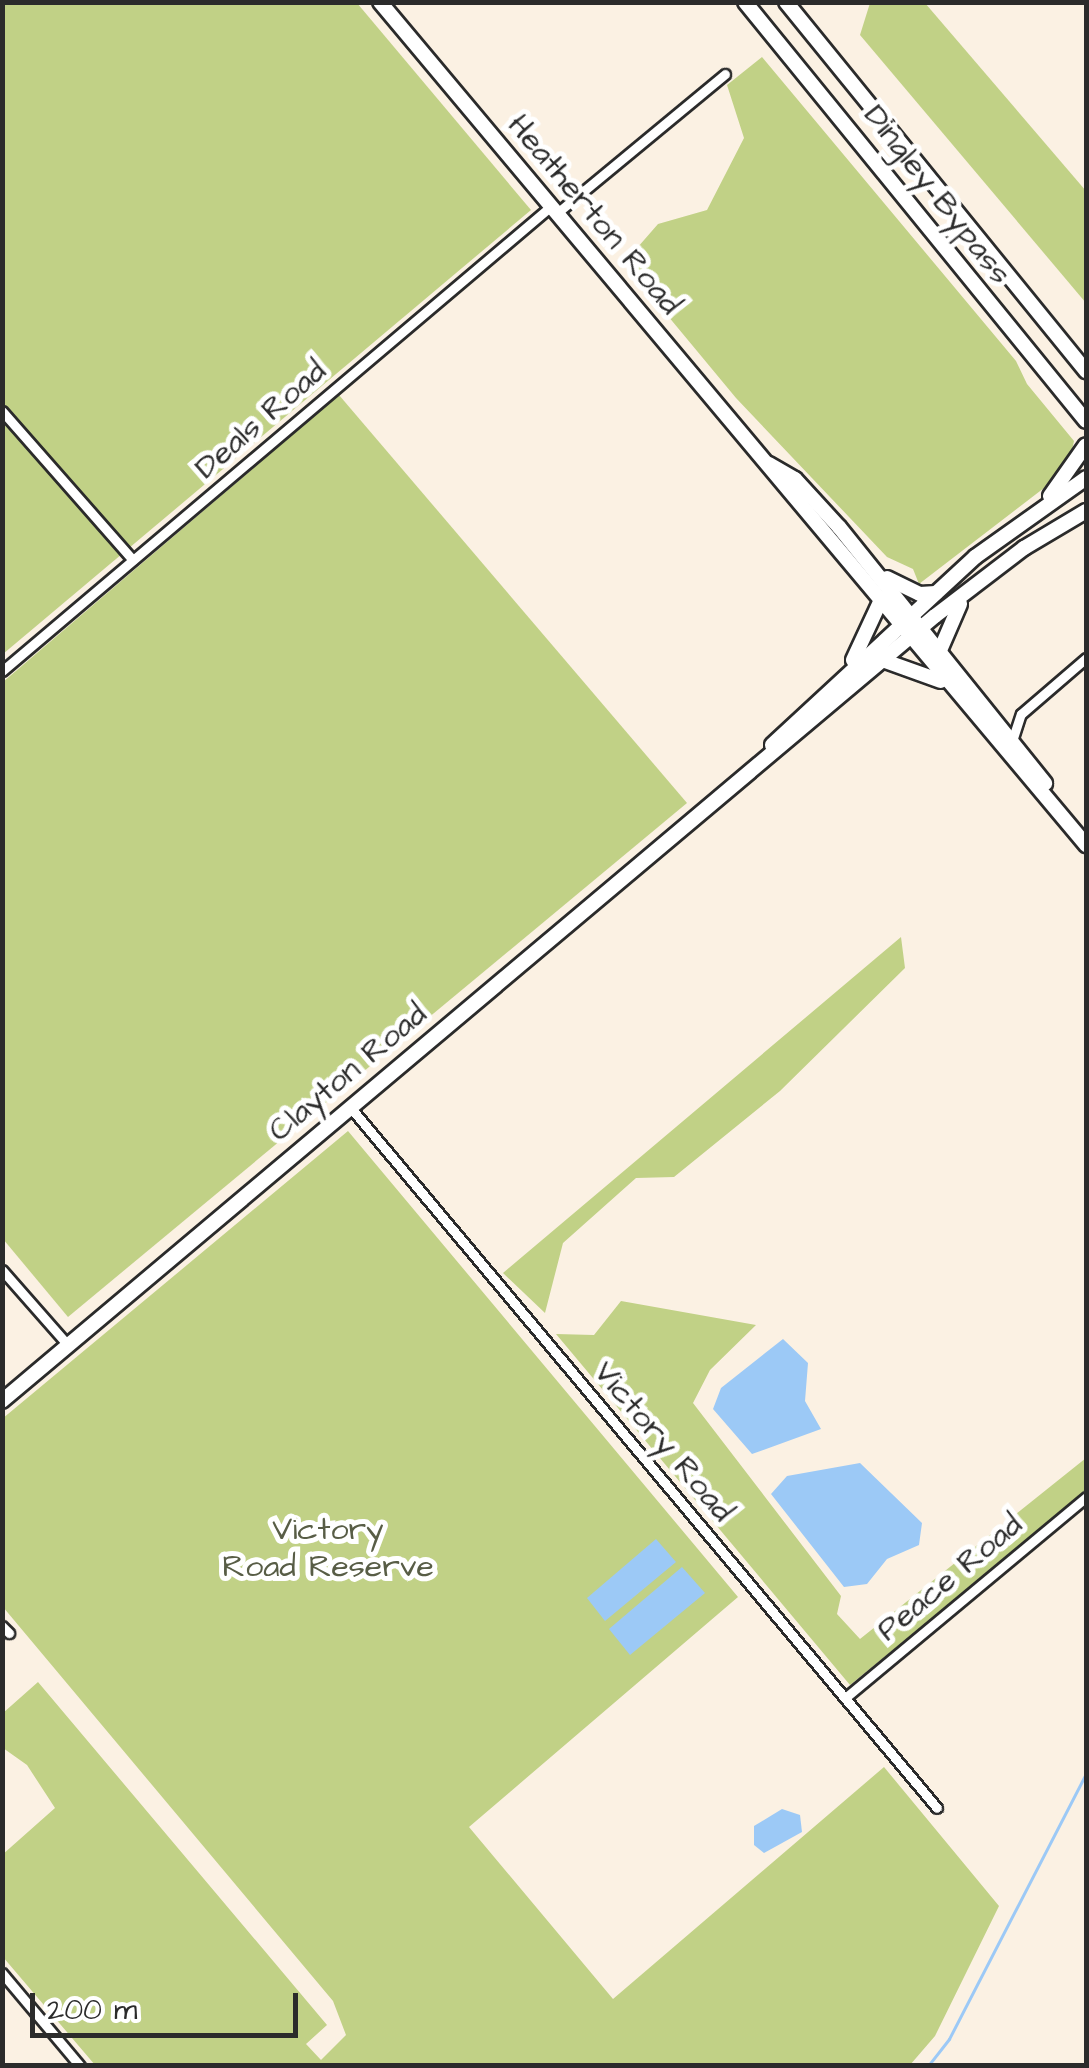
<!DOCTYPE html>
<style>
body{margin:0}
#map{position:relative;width:1089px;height:2068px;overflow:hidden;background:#fbf1e3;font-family:"Architects Daughter",sans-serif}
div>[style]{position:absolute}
.green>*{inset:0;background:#c1d186}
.water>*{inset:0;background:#9cc9f6}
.stream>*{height:2.5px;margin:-1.25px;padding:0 1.25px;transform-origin:1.25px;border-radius:1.25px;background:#9cc9f6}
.roads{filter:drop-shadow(2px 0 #2b2b2b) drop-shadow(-2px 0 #2b2b2b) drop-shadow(0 2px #2b2b2b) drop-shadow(0 -2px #2b2b2b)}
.minor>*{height:9px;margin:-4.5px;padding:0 4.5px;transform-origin:4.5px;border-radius:4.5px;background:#fff}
.primary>*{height:14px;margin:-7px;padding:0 7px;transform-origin:7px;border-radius:7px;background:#fff}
.trunk>*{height:14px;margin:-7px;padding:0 7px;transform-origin:7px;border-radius:7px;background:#fff}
span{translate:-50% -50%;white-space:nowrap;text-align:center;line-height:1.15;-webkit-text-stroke:10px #fff;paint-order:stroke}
.street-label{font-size:32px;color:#2b2b2b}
.park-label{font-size:32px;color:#585d46}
.frame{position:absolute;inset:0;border:5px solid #2b2b2b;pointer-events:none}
.scale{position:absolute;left:30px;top:1993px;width:268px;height:45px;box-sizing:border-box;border:5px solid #2b2b2b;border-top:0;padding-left:12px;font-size:30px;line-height:35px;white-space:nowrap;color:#2b2b2b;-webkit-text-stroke:8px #fff;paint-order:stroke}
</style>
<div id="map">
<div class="green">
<div style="clip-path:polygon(3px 3px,357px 3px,531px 210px,3px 654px)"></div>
<div style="clip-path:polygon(870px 3px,925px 3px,1086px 191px,1086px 303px,860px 35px)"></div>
<div style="clip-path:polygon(762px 57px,1016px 361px,1027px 384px,1074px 441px,1069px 464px,1044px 488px,919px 584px,913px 569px,887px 557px,736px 398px,624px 263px,658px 224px,707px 210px,744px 138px,727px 85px)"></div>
<div style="clip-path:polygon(339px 395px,687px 803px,68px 1317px,3px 1239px,3px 682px)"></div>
<div style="clip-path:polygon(901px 937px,905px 968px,780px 1091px,674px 1177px,636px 1178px,563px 1243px,545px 1313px,503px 1273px)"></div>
<div style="clip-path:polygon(348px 1131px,738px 1597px,469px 1827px,613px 1999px,884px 1767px,999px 1906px,935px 2036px,910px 2065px,95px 2065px,3px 1957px,2px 1855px,55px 1808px,27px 1765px,3px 1748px,3px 1713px,38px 1682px,327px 2025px,306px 2044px,321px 2060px,346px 2035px,333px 2001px,3px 1607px,2px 1419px)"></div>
<div style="clip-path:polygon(621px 1301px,756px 1325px,710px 1370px,693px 1403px,841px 1596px,837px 1614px,860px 1639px,1086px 1458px,1086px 1493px,850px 1685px,556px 1334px,594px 1335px)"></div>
</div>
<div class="water">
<div style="clip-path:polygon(783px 1339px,808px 1363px,805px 1401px,821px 1429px,752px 1454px,713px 1409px,721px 1388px)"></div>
<div style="clip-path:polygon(860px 1463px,922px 1523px,919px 1545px,887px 1559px,867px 1584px,844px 1587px,771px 1494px,787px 1476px)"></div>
<div style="clip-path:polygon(656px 1539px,676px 1562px,605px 1621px,587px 1598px)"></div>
<div style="clip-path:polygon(682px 1567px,705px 1593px,630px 1655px,609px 1629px)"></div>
<div style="clip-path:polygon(782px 1809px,800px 1815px,802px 1832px,764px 1853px,754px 1845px,754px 1826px)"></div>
</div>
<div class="stream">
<div style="left:928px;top:2066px;width:34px;rotate:-52deg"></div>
<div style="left:949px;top:2039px;width:298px;rotate:-62.7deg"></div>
</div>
<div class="roads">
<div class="minor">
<div style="left:557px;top:213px;width:218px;rotate:-39.6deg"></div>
<div style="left:2px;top:411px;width:198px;rotate:48.7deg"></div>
<div style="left:2px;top:671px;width:719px;rotate:-40.26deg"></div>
<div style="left:1012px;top:741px;width:28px;rotate:-72deg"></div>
<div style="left:1021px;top:714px;width:86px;rotate:-40.7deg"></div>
<div style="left:350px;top:1107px;width:914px;rotate:50.06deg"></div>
<div style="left:2px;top:1270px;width:100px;rotate:48.7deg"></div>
<div style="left:2px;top:1626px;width:10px;rotate:45deg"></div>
<div style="left:845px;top:1698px;width:314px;rotate:-39.8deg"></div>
<div style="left:2px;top:1973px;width:121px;rotate:50deg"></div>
</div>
<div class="primary">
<div style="left:380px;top:2px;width:1100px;rotate:50.05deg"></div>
<div style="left:769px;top:464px;width:30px;rotate:30deg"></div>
<div style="left:795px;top:479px;width:65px;rotate:47.5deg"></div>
<div style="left:839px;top:527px;width:329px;rotate:51.2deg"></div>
<div style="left:1050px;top:496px;width:62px;rotate:-54.8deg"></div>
<div style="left:887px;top:578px;width:37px;rotate:26deg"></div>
<div style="left:920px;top:594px;width:16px;rotate:-4deg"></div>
<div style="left:941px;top:648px;width:48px;rotate:-66.6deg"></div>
<div style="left:853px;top:660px;width:64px;rotate:-65deg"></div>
<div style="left:885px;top:661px;width:59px;rotate:19.7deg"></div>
<div style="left:772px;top:745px;width:277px;rotate:-42.8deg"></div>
<div style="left:975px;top:557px;width:136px;rotate:-35.4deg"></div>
<div style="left:2px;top:1401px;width:1219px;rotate:-40.08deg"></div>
<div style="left:935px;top:616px;width:112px;rotate:-37.4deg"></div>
<div style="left:1024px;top:548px;width:72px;rotate:-30.8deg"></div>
</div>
<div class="trunk">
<div style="left:745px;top:2px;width:540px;rotate:50.86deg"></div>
<div style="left:786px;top:2px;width:476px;rotate:50.9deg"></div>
</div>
</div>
<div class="street-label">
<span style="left:937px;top:195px;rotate:52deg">Dingley Bypass</span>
<span style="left:594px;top:215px;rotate:50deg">Heatherton Road</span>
<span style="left:261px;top:420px;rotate:-41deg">Deals Road</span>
<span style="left:348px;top:1073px;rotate:-40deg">Clayton Road</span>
<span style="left:663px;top:1442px;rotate:50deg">Victory Road</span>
<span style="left:950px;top:1578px;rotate:-40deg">Peace Road</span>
</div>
<div class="park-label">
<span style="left:328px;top:1549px">Victory<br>Road Reserve</span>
</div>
<div class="frame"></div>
<div class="scale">200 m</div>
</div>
